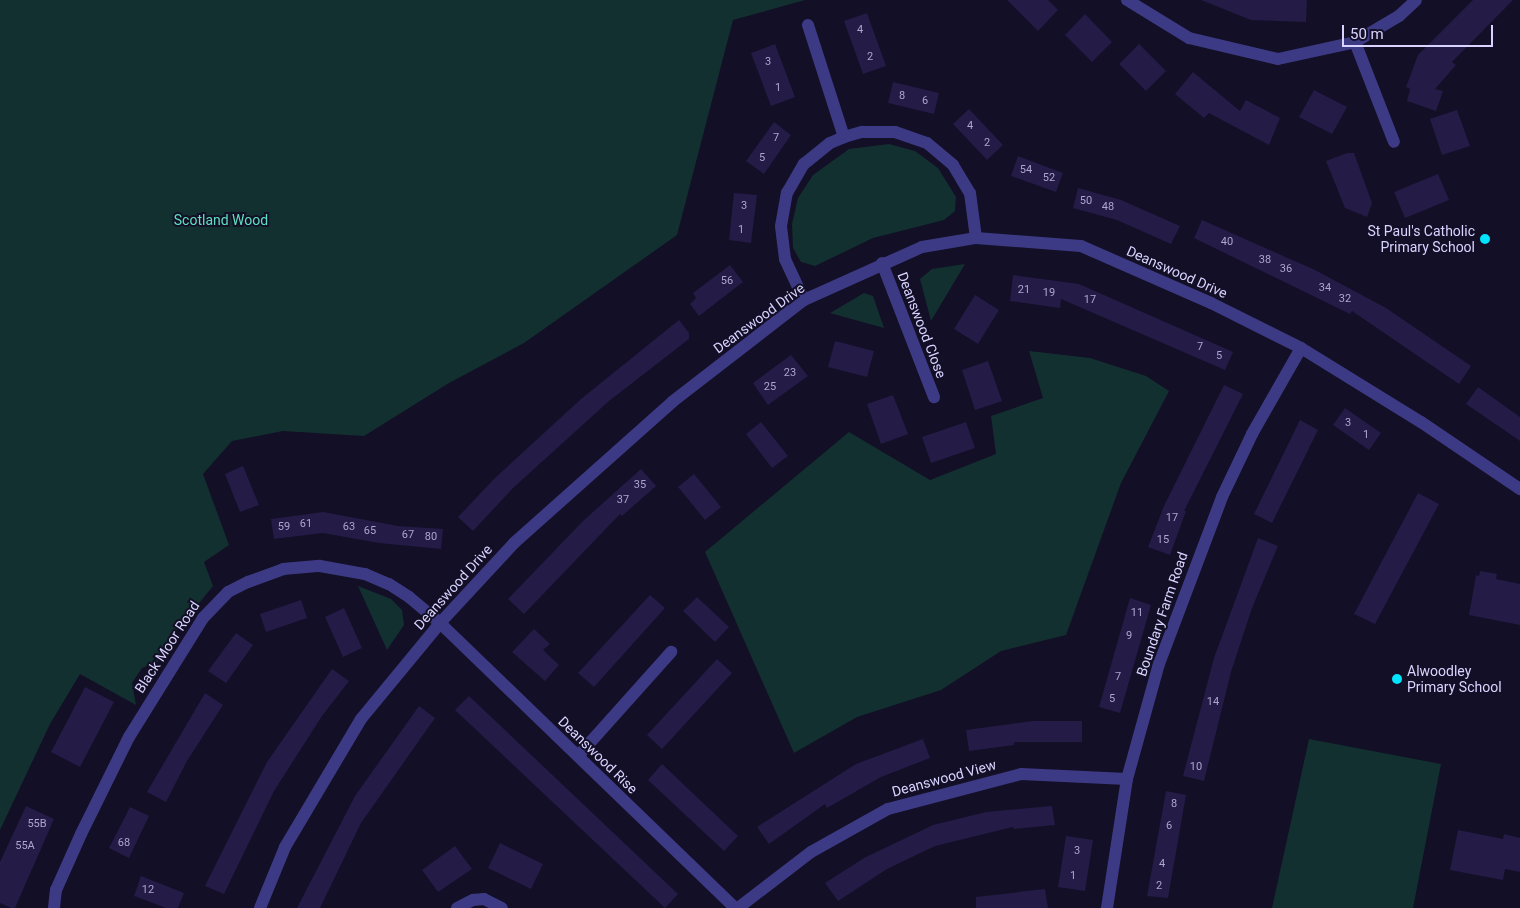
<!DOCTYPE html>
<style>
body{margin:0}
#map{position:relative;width:1520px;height:908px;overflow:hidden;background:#130f26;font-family:Roboto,sans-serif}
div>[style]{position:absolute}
.green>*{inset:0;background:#12302f}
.building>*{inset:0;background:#241b47}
.minor>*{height:12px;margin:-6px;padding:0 6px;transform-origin:6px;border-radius:6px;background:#3d3a85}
.dots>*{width:14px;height:14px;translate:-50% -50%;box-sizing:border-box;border:2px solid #130f26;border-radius:50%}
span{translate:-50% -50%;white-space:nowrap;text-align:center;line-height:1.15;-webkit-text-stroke:4px #130f26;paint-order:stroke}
.number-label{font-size:11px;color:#aca6d1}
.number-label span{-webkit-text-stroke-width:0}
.park-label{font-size:14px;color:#5fe0c0}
.poi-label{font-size:14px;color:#d9d4ff}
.right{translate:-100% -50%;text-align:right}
.left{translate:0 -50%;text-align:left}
.street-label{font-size:14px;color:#d9d4ff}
.scale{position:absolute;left:1342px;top:25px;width:151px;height:22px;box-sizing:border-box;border:2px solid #d9d4ff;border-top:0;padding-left:6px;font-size:15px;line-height:18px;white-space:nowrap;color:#d9d4ff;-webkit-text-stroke:4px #130f26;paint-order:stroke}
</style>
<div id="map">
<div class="green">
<div style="clip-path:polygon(0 0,805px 0,733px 20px,677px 235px,524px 343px,449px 383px,364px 436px,283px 431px,232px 441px,203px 474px,229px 545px,204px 562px,213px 586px,173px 635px,158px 662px,142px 668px,132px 683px,136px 705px,80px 674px,50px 724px,0 830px)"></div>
<div style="clip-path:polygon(889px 144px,915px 151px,938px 168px,956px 197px,955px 211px,944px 220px,873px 238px,815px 266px,801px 262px,793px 248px,792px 224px,798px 198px,813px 175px,849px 149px)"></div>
<div style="clip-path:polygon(965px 264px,931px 321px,920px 279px,932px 269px)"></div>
<div style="clip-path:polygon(864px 293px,873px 296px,884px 328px,830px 313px)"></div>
<div style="clip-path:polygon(1029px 351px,1090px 358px,1146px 376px,1169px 391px,1121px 483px,1066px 635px,1001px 651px,941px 690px,857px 717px,794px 753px,705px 552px,849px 432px,930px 480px,996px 454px,991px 416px,1043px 398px)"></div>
<div style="clip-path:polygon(358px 586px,391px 599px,402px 610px,404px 625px,387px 650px)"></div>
<div style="clip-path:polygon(1309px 739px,1441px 764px,1413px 908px,1272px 908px)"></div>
</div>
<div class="building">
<div style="clip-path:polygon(1007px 0,1048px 0,1058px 10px,1038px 31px)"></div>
<div style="clip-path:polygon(1201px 0,1307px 0,1306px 22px,1251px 20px)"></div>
<div style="clip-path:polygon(1473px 0,1513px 0,1452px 62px,1456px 65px,1435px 89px,1443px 91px,1436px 111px,1407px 101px,1410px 89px,1406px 87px,1418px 55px)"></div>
<div style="clip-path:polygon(867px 13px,886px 66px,863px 74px,844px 21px)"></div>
<div style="clip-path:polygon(1085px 14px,1112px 42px,1092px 62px,1065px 35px)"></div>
<div style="clip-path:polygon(775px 44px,795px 97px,771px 106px,751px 53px)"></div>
<div style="clip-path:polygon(1139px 44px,1166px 71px,1146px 91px,1119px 64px)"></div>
<div style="clip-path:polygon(1193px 72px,1240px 111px,1246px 100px,1280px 118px,1269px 145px,1209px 113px,1204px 118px,1175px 94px)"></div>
<div style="clip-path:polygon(893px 82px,939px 93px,934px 114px,888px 103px)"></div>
<div style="clip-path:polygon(1314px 90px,1347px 107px,1332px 134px,1299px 117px)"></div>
<div style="clip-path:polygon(969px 109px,1003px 145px,987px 160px,953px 124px)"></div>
<div style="clip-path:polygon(1457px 110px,1470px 146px,1442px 155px,1430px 119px)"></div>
<div style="clip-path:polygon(774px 122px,791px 135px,764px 174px,746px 161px)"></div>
<div style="clip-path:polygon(1347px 153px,1354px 153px,1372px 203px,1367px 217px,1345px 208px,1326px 161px)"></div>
<div style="clip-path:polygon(1018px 156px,1063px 173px,1056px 192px,1011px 176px)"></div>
<div style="clip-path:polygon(1438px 174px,1449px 200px,1405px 218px,1394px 192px)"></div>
<div style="clip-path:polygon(1078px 188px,1121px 200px,1180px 226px,1171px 244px,1117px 220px,1073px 208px)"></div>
<div style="clip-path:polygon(734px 193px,757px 195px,751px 243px,729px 240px)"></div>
<div style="clip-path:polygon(1202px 220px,1315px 270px,1386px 308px,1471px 366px,1459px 384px,1352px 311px,1350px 314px,1194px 238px)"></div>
<div style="clip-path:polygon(730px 265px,743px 282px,699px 316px,690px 304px,696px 298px,693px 293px)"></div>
<div style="clip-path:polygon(1013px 275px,1079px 284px,1233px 352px,1225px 370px,1061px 299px,1060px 308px,1010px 301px)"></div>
<div style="clip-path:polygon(975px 295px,999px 310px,978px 344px,954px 329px)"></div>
<div style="clip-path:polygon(679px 320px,689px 333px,689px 339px,609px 401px,513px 488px,473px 531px,458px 517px,495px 478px,581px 399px)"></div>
<div style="clip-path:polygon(835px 341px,874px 351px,867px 377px,828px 367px)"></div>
<div style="clip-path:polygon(791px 355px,808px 376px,768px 405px,753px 383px)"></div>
<div style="clip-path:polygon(988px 361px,1002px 401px,975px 410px,962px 370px)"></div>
<div style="clip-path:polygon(1224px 385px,1243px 394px,1184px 511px,1186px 511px,1170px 555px,1148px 547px,1164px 506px)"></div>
<div style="clip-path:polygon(1478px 387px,1520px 417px,1520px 441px,1466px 404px)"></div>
<div style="clip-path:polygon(893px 395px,908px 434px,881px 444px,867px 404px)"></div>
<div style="clip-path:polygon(1345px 408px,1381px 433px,1369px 450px,1333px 425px)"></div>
<div style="clip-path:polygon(1300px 420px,1318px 430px,1272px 523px,1254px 514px)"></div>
<div style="clip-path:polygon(761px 422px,788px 456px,772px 468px,746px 434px)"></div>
<div style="clip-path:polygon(966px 422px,975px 448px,931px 463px,922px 437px)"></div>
<div style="clip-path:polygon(243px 466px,259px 505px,240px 512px,225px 474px)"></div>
<div style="clip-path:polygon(641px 469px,656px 486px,622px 516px,620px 514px,524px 614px,508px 599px,583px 521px)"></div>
<div style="clip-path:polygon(694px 474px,721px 507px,705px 520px,678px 487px)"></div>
<div style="clip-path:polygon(1418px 493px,1439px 504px,1375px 624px,1354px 614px)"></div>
<div style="clip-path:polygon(323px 512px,398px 526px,443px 529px,441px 549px,379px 543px,323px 533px,274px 539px,271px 519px)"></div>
<div style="clip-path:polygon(1258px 538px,1278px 546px,1252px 608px,1231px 672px,1204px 781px,1183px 776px,1214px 658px)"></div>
<div style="clip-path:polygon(1480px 571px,1497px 574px,1496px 579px,1520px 584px,1520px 625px,1469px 615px,1476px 575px,1479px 576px)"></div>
<div style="clip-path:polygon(650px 595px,665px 608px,594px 687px,578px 673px)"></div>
<div style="clip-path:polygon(697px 597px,729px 627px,715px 642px,683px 611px)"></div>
<div style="clip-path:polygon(1130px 598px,1151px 605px,1120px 713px,1099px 707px)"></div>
<div style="clip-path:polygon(301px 600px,307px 618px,266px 632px,260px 614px)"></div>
<div style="clip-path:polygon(344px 608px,362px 648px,343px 657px,325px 617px)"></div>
<div style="clip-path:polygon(534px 629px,550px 644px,543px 650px,559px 665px,545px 681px,512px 652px)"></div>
<div style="clip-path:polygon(236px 633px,253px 645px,226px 683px,208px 671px)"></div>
<div style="clip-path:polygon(717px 659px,732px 673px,662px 749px,647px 735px)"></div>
<div style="clip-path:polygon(332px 669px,349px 681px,322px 716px,274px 791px,224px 894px,205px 886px,267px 762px)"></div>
<div style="clip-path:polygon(85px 687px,114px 702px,80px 767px,51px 752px)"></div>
<div style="clip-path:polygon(205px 693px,223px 705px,187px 761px,166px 802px,147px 792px)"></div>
<div style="clip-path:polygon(469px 696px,678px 894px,665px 908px,455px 710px)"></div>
<div style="clip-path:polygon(419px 706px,435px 718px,361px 823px,320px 908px,297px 908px,355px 796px)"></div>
<div style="clip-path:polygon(1033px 721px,1082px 721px,1082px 742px,1014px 742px,1014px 745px,969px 751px,966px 730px)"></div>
<div style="clip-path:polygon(923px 739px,930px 758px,881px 777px,827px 808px,825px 804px,769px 844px,757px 827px,856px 764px)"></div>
<div style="clip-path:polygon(662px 764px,738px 836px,724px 851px,648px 780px)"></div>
<div style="clip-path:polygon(1166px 791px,1186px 795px,1168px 898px,1147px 896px)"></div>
<div style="clip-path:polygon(26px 806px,54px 819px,15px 908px,11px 908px,0 903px,0 862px)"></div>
<div style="clip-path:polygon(1052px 806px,1055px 825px,1014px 829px,1013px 827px,935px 846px,887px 869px,838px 901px,825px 883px,864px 858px,933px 825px,986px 812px)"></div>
<div style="clip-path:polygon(130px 807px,149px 816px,129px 858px,109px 848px)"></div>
<div style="clip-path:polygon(1458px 830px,1503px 839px,1504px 834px,1520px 838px,1520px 872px,1505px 869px,1503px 880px,1450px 870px)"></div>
<div style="clip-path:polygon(1066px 836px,1093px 840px,1085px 891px,1058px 887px)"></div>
<div style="clip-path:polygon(500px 843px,543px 864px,531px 889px,488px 868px)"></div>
<div style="clip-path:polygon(455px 846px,472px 869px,438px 892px,422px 870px)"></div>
<div style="clip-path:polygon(141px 876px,184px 893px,178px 908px,166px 908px,134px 896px)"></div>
<div style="clip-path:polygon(1045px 889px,1048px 908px,976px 908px,976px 897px)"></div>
</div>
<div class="minor">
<div style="left:1127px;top:0;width:73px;rotate:31.5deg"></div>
<div style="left:1189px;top:38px;width:91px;rotate:13.3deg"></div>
<div style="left:1278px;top:59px;width:79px;rotate:-12.4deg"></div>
<div style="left:1355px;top:42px;width:51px;rotate:-30.6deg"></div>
<div style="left:1399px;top:16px;width:23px;rotate:-43deg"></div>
<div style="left:808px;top:25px;width:118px;rotate:72.2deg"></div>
<div style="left:1355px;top:42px;width:107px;rotate:68.7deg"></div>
<div style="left:882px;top:263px;width:144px;rotate:68.8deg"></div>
<div style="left:804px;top:300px;width:45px;rotate:-114.9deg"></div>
<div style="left:785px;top:259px;width:33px;rotate:-97deg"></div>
<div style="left:781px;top:226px;width:34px;rotate:-80deg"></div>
<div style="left:787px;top:193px;width:34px;rotate:-60deg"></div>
<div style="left:804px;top:164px;width:33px;rotate:-39deg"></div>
<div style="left:830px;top:143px;width:15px;rotate:-23deg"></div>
<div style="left:844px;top:137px;width:19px;rotate:-16deg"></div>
<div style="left:862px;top:132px;width:33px"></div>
<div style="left:895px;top:132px;width:34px;rotate:19deg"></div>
<div style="left:927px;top:143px;width:34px;rotate:40deg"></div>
<div style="left:953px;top:165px;width:33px;rotate:59deg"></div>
<div style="left:970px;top:193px;width:45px;rotate:82.4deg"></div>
<div style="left:578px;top:756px;width:140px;rotate:-48.2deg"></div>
<div style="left:54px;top:908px;width:18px;rotate:-84deg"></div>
<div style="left:56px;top:890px;width:61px;rotate:-65.9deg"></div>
<div style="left:81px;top:834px;width:108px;rotate:-63.7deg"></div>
<div style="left:129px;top:737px;width:140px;rotate:-58.1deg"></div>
<div style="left:203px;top:618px;width:36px;rotate:-46deg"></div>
<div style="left:228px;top:592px;width:22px;rotate:-27deg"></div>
<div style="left:248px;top:582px;width:37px;rotate:-20deg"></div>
<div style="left:283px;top:569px;width:37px;rotate:-5deg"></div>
<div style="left:320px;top:566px;width:46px;rotate:10.1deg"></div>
<div style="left:365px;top:574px;width:26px;rotate:23deg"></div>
<div style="left:389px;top:584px;width:24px;rotate:33deg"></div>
<div style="left:409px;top:597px;width:40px;rotate:40deg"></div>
<div style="left:440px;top:623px;width:410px;rotate:44deg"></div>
<div style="left:260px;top:908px;width:66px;rotate:-67.7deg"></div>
<div style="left:285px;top:847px;width:149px;rotate:-59.3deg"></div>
<div style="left:361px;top:719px;width:124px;rotate:-50.5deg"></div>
<div style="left:440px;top:623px;width:109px;rotate:-47.2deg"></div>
<div style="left:514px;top:543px;width:212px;rotate:-41.7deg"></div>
<div style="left:672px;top:402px;width:167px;rotate:-37.7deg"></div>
<div style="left:804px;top:300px;width:129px;rotate:-24.2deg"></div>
<div style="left:922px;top:247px;width:55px;rotate:-9.5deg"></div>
<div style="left:976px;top:238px;width:105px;rotate:4.4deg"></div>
<div style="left:1081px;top:246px;width:142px;rotate:23.7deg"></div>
<div style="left:1211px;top:303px;width:101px;rotate:26.6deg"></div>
<div style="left:1301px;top:348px;width:141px;rotate:31.7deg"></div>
<div style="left:1421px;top:422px;width:120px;rotate:34.1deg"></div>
<div style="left:457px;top:908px;width:18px;rotate:-27deg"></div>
<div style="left:473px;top:900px;width:11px;rotate:-5deg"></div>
<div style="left:484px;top:899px;width:20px;rotate:27deg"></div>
<div style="left:738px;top:908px;width:92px;rotate:-37.5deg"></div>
<div style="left:811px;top:852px;width:88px;rotate:-29.2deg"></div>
<div style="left:888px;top:809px;width:138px;rotate:-14.7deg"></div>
<div style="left:1021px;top:774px;width:106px;rotate:2.7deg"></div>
<div style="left:1107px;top:908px;width:131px;rotate:-81.2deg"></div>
<div style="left:1127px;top:779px;width:119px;rotate:-74.5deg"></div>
<div style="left:1159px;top:664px;width:178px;rotate:-69.3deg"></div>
<div style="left:1222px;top:497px;width:70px;rotate:-64.5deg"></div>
<div style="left:1252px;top:434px;width:99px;rotate:-60.3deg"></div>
</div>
<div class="dots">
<div style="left:1485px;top:239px;background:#00e5ff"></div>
<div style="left:1397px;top:679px;background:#00e5ff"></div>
</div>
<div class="number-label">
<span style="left:860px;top:30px">4</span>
<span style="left:870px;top:57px">2</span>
<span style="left:768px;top:62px">3</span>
<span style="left:778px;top:88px">1</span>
<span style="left:902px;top:96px">8</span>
<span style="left:925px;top:101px">6</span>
<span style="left:970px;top:126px">4</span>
<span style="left:776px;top:138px">7</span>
<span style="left:987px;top:143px">2</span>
<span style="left:762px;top:158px">5</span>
<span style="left:1026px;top:170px">54</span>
<span style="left:1049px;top:178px">52</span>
<span style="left:1086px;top:201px">50</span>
<span style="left:744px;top:206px">3</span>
<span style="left:1108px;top:207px">48</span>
<span style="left:741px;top:230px">1</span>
<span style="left:1227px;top:242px">40</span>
<span style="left:1265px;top:260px">38</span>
<span style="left:1286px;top:269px">36</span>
<span style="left:727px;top:281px">56</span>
<span style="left:1325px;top:288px">34</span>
<span style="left:1024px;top:290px">21</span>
<span style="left:1049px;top:293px">19</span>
<span style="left:1345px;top:299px">32</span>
<span style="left:1090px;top:300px">17</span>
<span style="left:1200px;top:347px">7</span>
<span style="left:1219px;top:356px">5</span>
<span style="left:790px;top:373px">23</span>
<span style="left:770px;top:387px">25</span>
<span style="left:1348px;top:423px">3</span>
<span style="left:1366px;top:435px">1</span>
<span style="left:640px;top:485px">35</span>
<span style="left:623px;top:500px">37</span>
<span style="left:1172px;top:518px">17</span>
<span style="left:306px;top:524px">61</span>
<span style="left:284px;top:527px">59</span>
<span style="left:349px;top:527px">63</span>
<span style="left:370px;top:531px">65</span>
<span style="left:408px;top:535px">67</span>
<span style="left:431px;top:537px">80</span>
<span style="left:1163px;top:540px">15</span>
<span style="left:1137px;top:613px">11</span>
<span style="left:1129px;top:636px">9</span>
<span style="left:1118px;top:677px">7</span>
<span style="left:1112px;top:699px">5</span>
<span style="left:1213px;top:702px">14</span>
<span style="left:1196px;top:767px">10</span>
<span style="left:1174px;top:804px">8</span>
<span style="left:37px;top:824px">55B</span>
<span style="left:1169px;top:826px">6</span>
<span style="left:124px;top:843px">68</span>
<span style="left:25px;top:846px">55A</span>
<span style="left:1077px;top:851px">3</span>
<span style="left:1162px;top:864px">4</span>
<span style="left:1073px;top:876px">1</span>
<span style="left:1159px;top:886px">2</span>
<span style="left:148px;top:890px">12</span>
</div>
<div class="park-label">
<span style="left:221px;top:220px">Scotland Wood</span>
</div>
<div class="poi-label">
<span class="right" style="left:1475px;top:239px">St Paul's Catholic<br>Primary School</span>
<span class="left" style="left:1407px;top:679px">Alwoodley<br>Primary School</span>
</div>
<div class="street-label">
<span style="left:1177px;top:272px;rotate:24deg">Deanswood Drive</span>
<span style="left:759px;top:318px;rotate:-36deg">Deanswood Drive</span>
<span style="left:922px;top:325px;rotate:69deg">Deanswood Close</span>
<span style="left:453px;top:587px;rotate:-48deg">Deanswood Drive</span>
<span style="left:1162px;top:614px;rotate:-71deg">Boundary Farm Road</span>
<span style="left:167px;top:647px;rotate:-57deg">Black Moor Road</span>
<span style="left:598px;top:755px;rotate:44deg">Deanswood Rise</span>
<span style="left:944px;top:778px;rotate:-15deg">Deanswood View</span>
</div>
<div class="scale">50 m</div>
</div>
